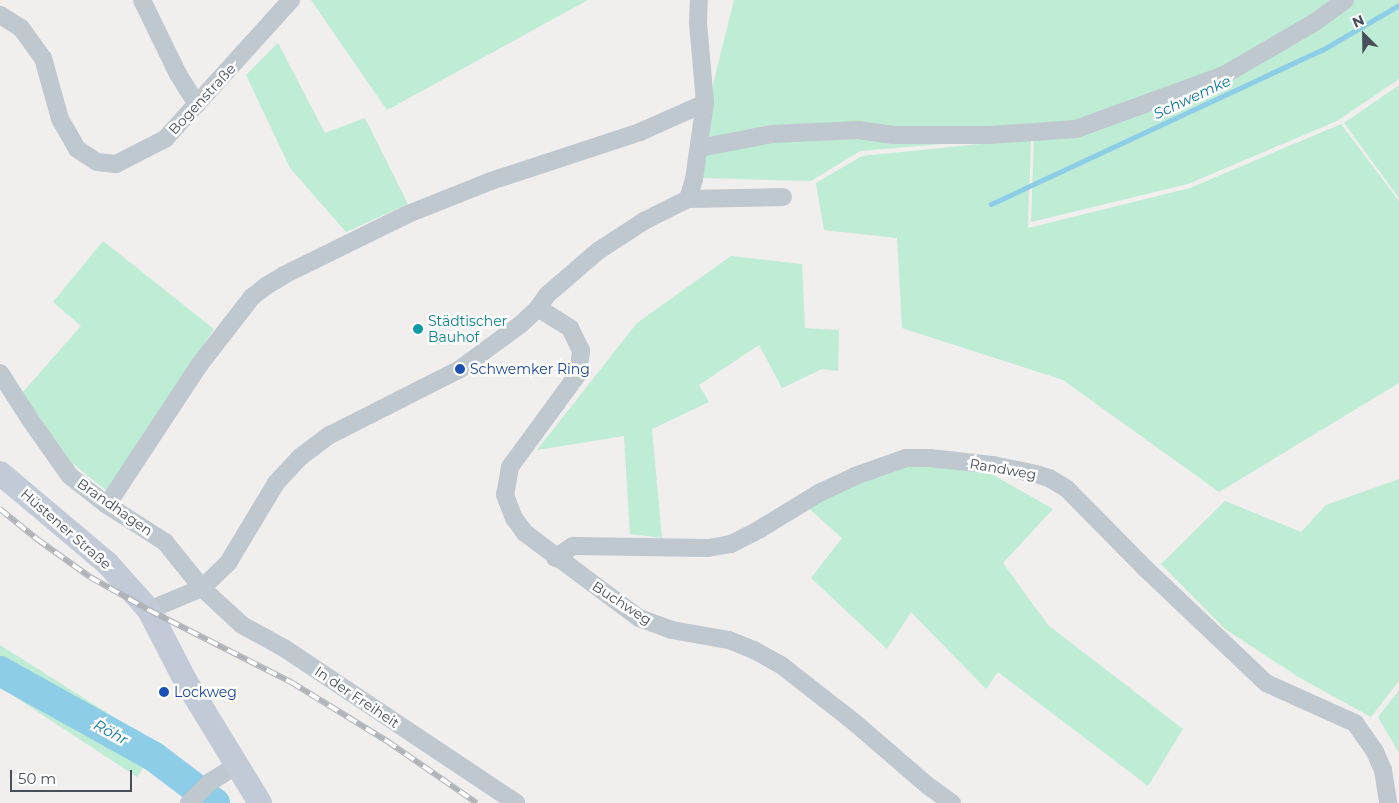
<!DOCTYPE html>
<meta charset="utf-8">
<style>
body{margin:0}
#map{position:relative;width:1399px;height:803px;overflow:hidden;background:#f1eeee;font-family:Montserrat,sans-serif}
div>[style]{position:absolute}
.green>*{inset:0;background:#beecd4}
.stream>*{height:5px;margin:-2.5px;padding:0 2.5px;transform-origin:2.5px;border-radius:2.5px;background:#8ecde7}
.river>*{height:30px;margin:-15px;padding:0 15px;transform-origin:15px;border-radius:15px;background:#8ecde7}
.minor>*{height:18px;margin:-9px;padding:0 9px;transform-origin:9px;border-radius:9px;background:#bfc7cf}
.secondary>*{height:24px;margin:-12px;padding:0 12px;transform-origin:12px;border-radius:12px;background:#c1cad6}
.rail>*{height:5.5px;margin-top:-2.75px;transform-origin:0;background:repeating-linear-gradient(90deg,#fff 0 11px,#b0b3b8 0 22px);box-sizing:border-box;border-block:1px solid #b0b3b8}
.dots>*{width:14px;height:14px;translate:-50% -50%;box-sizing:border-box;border:2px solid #fff;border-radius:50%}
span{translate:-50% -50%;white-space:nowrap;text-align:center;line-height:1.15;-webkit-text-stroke:5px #fff;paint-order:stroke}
.street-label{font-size:14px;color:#47505a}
.culture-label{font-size:14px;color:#0d838f}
.left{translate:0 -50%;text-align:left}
.transit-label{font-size:14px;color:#164399}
.water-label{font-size:15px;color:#1478a1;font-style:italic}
.north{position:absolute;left:1339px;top:10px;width:50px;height:50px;-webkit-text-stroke:4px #fff;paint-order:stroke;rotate:337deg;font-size:14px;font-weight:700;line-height:20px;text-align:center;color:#47505a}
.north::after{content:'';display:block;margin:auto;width:18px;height:22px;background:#47505a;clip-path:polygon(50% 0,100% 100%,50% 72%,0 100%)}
.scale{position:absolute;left:10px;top:770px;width:122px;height:22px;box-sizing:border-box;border:2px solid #47505a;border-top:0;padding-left:6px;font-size:15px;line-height:18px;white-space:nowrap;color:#47505a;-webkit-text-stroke:4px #fff;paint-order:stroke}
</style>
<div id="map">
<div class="green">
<div style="clip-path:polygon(311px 0,588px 0,387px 110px)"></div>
<div style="clip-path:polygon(734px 0,1399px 0,1399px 79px,1337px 121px,1188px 184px,1031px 222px,1034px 136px,860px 151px,811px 181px,703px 178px,703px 124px)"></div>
<div style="clip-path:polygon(278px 43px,325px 133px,365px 118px,408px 204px,346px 232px,290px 168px,246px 75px)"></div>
<div style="clip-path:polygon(1399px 85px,1399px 198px,1344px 123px)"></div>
<div style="clip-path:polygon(1341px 124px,1399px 201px,1399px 383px,1219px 492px,1063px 380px,902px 328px,897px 238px,824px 230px,816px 183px,862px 156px,1031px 139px,1028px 228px,1190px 188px)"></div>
<div style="clip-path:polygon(103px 241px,214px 329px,108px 492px,72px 463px,22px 393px,81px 326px,53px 302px)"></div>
<div style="clip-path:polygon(731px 256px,802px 264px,805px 328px,839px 330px,838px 371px,822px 369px,782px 388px,759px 345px,699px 385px,709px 402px,652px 429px,662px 538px,630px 534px,624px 436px,537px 450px,637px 323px)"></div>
<div style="clip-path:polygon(972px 463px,1053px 509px,1003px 563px,1048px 625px,1183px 729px,1148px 786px,998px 672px,986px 689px,911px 612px,887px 649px,811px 578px,842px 538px,805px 505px,896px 467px)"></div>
<div style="clip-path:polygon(1399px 479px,1399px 681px,1371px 717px,1300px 678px,1225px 629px,1161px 564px,1225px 501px,1301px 532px,1326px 505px)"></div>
<div style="clip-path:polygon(0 645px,158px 745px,137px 777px,0 687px)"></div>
<div style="clip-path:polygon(1399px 690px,1399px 753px,1378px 717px)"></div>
</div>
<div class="stream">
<div style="left:991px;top:204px;width:365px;rotate:-25deg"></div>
<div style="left:1322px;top:50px;width:89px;rotate:-30.3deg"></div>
</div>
<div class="river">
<div style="left:0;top:671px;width:175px;rotate:29.1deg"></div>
<div style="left:153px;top:756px;width:78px;rotate:37.2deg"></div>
</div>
<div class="minor">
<div style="left:142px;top:0;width:82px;rotate:64.1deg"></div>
<div style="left:178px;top:74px;width:36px;rotate:58deg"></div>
<div style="left:0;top:15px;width:25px;rotate:32deg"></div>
<div style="left:21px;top:28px;width:37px;rotate:54deg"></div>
<div style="left:43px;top:58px;width:63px;rotate:74.4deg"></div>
<div style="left:60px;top:119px;width:34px;rotate:60deg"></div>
<div style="left:77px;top:149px;width:24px;rotate:33deg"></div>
<div style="left:97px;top:162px;width:19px;rotate:6deg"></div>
<div style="left:116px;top:164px;width:55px;rotate:-27deg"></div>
<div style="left:165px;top:139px;width:188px;rotate:-47.8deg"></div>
<div style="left:699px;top:148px;width:74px;rotate:-10.9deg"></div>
<div style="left:772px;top:134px;width:86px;rotate:-2.7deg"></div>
<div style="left:858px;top:130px;width:36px;rotate:8deg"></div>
<div style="left:894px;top:135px;width:95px"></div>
<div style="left:989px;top:135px;width:87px;rotate:-3.9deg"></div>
<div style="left:1076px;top:129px;width:158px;rotate:-20deg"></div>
<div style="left:1224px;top:75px;width:105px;rotate:-30.2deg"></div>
<div style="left:1315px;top:22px;width:37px;rotate:-36deg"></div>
<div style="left:688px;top:199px;width:21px;rotate:-73deg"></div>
<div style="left:694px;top:179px;width:77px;rotate:-81.8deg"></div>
<div style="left:705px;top:103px;width:80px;rotate:-95deg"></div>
<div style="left:698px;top:23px;width:23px;rotate:-88deg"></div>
<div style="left:538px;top:308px;width:38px;rotate:32deg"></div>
<div style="left:570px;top:328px;width:25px;rotate:64deg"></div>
<div style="left:581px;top:351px;width:23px;rotate:97deg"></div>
<div style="left:578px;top:374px;width:115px;rotate:126.2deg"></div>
<div style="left:510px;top:467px;width:28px;rotate:100deg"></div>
<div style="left:505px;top:495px;width:25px;rotate:69deg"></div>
<div style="left:514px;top:518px;width:19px;rotate:54deg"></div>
<div style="left:525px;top:533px;width:142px;rotate:36.7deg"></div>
<div style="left:639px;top:618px;width:35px;rotate:20deg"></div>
<div style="left:672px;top:630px;width:58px;rotate:10deg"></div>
<div style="left:729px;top:640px;width:27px;rotate:22deg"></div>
<div style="left:754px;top:650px;width:31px;rotate:29deg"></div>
<div style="left:781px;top:665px;width:93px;rotate:38deg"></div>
<div style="left:854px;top:722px;width:96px;rotate:40.8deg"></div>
<div style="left:927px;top:785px;width:31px;rotate:36deg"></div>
<div style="left:0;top:373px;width:57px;rotate:57.1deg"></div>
<div style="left:31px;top:421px;width:67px;rotate:54.7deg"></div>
<div style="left:70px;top:476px;width:47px;rotate:38.1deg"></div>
<div style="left:107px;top:505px;width:69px;rotate:32.5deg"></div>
<div style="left:165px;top:542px;width:59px;rotate:51.2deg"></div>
<div style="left:202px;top:588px;width:54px;rotate:42.8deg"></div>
<div style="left:242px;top:625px;width:48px;rotate:28.7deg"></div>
<div style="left:284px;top:648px;width:279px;rotate:33.7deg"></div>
<div style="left:107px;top:505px;width:169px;rotate:-56.6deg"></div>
<div style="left:200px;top:364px;width:85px;rotate:-52.2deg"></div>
<div style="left:252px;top:297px;width:18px;rotate:-38deg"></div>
<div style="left:266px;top:286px;width:21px;rotate:-31deg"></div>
<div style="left:284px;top:275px;width:138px;rotate:-26.2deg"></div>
<div style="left:408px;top:214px;width:89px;rotate:-21.7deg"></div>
<div style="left:491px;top:181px;width:157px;rotate:-18.2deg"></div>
<div style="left:640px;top:132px;width:71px;rotate:-24deg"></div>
<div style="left:555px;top:558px;width:22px;rotate:-34deg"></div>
<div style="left:573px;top:546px;width:135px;rotate:0.8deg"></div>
<div style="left:708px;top:548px;width:23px;rotate:-10deg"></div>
<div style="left:731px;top:544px;width:33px;rotate:-27deg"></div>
<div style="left:760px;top:529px;width:69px;rotate:-31.4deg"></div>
<div style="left:819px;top:493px;width:40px;rotate:-25deg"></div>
<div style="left:855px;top:476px;width:54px;rotate:-19.4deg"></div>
<div style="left:906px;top:458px;width:24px"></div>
<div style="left:930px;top:458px;width:63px;rotate:6.3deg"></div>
<div style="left:993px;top:465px;width:44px;rotate:11.8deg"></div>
<div style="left:1036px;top:474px;width:14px;rotate:17deg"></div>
<div style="left:1049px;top:478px;width:21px;rotate:31deg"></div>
<div style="left:1067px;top:489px;width:112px;rotate:45.4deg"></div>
<div style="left:1146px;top:569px;width:166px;rotate:43.5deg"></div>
<div style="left:1266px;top:683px;width:98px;rotate:24.2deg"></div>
<div style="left:1355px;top:723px;width:35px;rotate:55deg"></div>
<div style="left:1375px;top:752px;width:20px;rotate:66deg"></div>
<div style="left:1383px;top:770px;width:33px;rotate:81deg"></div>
<div style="left:149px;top:610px;width:57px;rotate:-22.5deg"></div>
<div style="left:202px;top:588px;width:36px;rotate:-44deg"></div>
<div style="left:228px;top:563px;width:93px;rotate:-59deg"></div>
<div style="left:276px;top:483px;width:34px;rotate:-47deg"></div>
<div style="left:299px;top:458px;width:39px;rotate:-37deg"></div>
<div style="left:330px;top:435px;width:146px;rotate:-26.9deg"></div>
<div style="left:460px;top:369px;width:76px;rotate:-36.4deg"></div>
<div style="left:521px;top:324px;width:23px;rotate:-43deg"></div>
<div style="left:538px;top:308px;width:16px;rotate:-55deg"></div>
<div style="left:547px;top:295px;width:67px;rotate:-40.8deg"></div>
<div style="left:598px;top:251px;width:55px;rotate:-33.1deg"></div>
<div style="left:644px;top:221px;width:49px;rotate:-26.6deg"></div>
<div style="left:688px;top:199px;width:95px;rotate:-1.2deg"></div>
<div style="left:189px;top:803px;width:30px;rotate:-45deg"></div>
<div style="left:210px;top:782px;width:31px;rotate:-32deg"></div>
</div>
<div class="secondary">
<div style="left:0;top:473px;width:140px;rotate:40.1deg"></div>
<div style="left:107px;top:563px;width:63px;rotate:48.2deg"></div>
<div style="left:149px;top:610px;width:79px;rotate:62.8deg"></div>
<div style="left:185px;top:680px;width:144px;rotate:58.6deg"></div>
</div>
<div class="rail">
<div style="left:0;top:509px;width:48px;rotate:39deg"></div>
<div style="left:37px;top:539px;width:65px;rotate:35.6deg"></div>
<div style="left:90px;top:577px;width:68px;rotate:29.2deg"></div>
<div style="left:149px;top:610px;width:159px;rotate:26.9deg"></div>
<div style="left:291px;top:682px;width:113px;rotate:31.6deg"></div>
<div style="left:387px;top:741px;width:109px;rotate:34.6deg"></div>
</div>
<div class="dots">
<div style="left:418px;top:329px;background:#0f9aa8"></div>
<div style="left:460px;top:369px;background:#1a4fb4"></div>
<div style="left:164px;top:692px;background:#1a4fb4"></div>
</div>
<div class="street-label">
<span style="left:202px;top:99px;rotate:-47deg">Bogenstraße</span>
<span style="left:1003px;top:469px;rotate:10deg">Randweg</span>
<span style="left:115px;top:507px;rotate:35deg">Brandhagen</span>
<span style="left:66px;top:529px;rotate:41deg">Hüstener Straße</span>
<span style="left:622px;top:603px;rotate:33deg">Buchweg</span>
<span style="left:357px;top:697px;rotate:34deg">In der Freiheit</span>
</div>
<div class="culture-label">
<span class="left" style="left:428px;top:329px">Städtischer<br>Bauhof</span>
</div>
<div class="transit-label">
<span class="left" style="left:470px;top:369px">Schwemker Ring</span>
<span class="left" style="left:174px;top:692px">Lockweg</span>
</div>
<div class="water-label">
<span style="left:1192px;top:97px;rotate:-25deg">Schwemke</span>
<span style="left:111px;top:732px;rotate:29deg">Röhr</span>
</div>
<div class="north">N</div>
<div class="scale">50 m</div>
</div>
